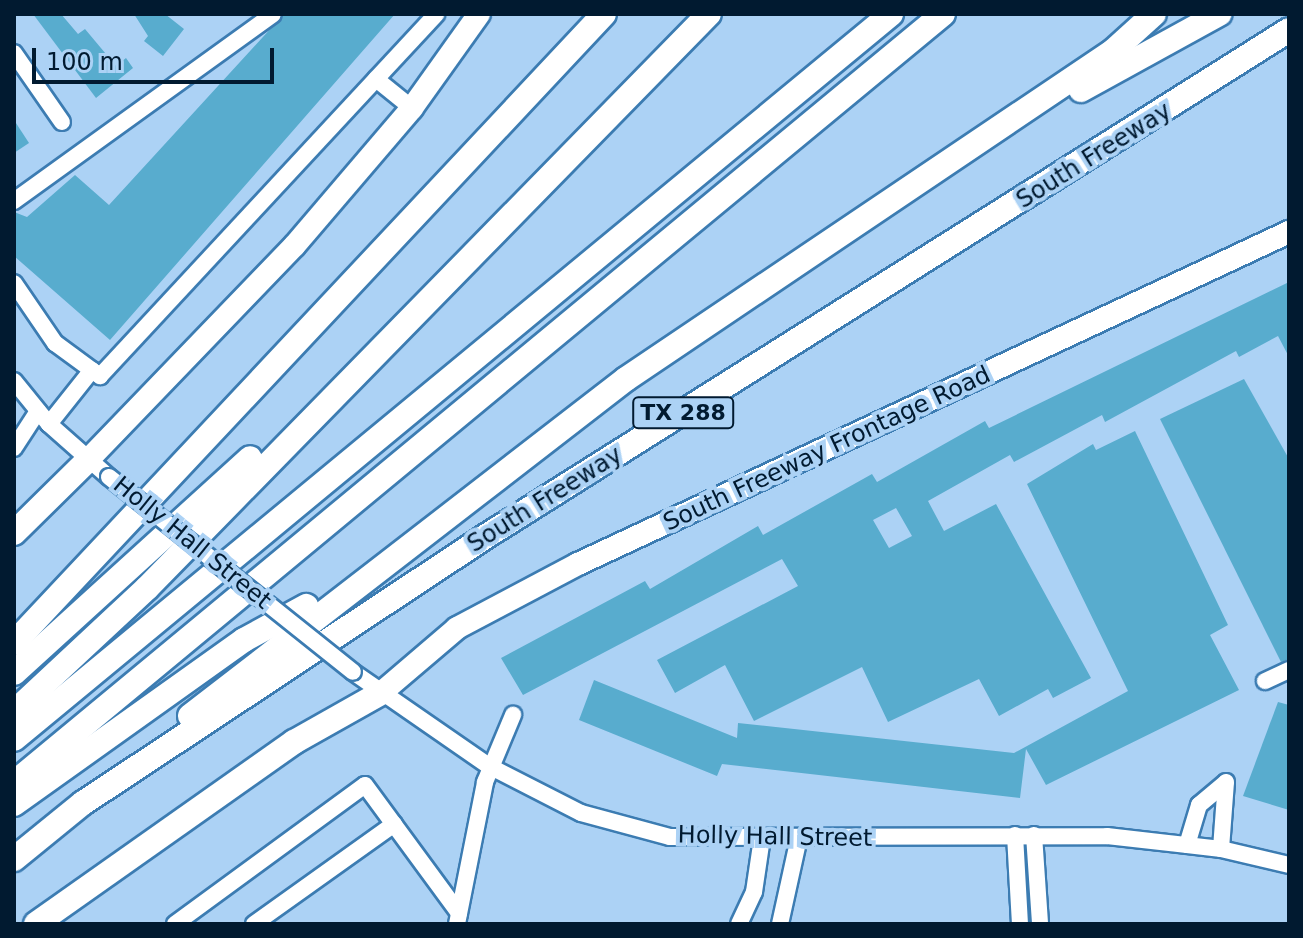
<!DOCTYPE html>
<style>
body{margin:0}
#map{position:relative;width:1303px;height:938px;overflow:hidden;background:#acd2f5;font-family:"DejaVu Sans",sans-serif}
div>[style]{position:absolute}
.building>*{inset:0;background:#58acce}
.roads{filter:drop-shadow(2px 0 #3c7cb2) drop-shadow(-2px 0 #3c7cb2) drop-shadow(0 2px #3c7cb2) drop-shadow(0 -2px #3c7cb2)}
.minor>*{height:16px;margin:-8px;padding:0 8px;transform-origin:8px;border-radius:8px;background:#fff}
.major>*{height:22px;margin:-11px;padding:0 11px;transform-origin:11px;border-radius:11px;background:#fff}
.highway>*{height:24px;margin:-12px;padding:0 12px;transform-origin:12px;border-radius:12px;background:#fff}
.bridges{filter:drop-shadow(2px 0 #3c7cb2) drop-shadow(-2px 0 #3c7cb2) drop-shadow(0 2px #3c7cb2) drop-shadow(0 -2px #3c7cb2)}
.minor-bridge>*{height:16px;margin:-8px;padding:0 8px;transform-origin:8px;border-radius:8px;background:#fff}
span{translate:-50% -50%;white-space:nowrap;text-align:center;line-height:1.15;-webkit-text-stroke:8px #acd2f5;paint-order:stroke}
.shield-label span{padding:2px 6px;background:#acd2f5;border:2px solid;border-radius:6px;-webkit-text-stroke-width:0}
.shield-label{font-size:22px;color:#011a30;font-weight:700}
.street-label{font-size:24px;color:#011a30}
.frame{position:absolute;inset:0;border:16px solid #011a30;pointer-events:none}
.scale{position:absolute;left:32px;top:48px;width:242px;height:36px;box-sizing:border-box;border:4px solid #011a30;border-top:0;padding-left:10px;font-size:24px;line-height:28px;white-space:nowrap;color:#011a30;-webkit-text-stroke:6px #acd2f5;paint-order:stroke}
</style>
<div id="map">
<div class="building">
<div style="clip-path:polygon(33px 14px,61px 14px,78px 34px,85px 29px,116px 66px,126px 58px,133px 68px,96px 98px)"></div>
<div style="clip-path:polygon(134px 14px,165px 14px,184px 29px,163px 56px,144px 41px,148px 36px)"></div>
<div style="clip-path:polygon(284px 14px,395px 14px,110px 340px,14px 256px,14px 212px,27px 217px,75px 175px,109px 205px)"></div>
<div style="clip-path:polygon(14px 120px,29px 143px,14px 153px)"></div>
<div style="clip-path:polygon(evenodd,1289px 282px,1289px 357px,1278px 336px,1239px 357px,1236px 351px,1105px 422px,1102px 415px,1014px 462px,1010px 455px,928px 501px,944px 531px,996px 504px,1091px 678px,1053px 698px,1048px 689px,999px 716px,979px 679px,888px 722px,862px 667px,754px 721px,725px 665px,675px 693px,657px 660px,798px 586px,782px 559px,523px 695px,501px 658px,645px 581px,650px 589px,758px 526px,763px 535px,872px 474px,877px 482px,985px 421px,989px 428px,1289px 282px,896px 508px,912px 536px,889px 548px,873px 520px,896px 508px)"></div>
<div style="clip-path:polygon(1244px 379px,1289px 459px,1289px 659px,1281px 662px,1160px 419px)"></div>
<div style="clip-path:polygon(1135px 431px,1228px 625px,1210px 635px,1239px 690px,1046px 785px,1026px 749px,1020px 798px,722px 764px,717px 776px,579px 720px,594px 680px,737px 738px,738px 723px,1014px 753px,1128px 691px,1027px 484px,1093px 444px,1096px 450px)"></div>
<div style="clip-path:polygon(1278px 702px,1289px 705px,1289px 810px,1243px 796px)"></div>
</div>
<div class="roads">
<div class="minor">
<div style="left:14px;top:53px;width:84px;rotate:55.2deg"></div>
<div style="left:376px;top:79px;width:46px;rotate:38.9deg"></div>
<div style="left:14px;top:201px;width:319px;rotate:-35.8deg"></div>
<div style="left:14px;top:283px;width:73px;rotate:55.7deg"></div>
<div style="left:55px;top:343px;width:56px;rotate:36.3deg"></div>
<div style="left:100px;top:376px;width:494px;rotate:-47.1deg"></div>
<div style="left:14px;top:381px;width:55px;rotate:50.9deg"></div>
<div style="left:49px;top:424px;width:80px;rotate:41.5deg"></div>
<div style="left:49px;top:424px;width:69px;rotate:-51.5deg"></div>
<div style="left:14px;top:448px;width:44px;rotate:-57deg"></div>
<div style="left:353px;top:672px;width:165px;rotate:34.7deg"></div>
<div style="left:489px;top:766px;width:103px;rotate:27.1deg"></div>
<div style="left:581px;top:813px;width:92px;rotate:15.1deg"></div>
<div style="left:670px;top:837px;width:437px;rotate:-0.1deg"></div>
<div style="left:1107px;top:836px;width:115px;rotate:6.5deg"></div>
<div style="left:1221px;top:849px;width:70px;rotate:13.2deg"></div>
<div style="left:1265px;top:681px;width:26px;rotate:-25deg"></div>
<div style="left:1015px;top:835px;width:89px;rotate:86.8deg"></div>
<div style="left:1034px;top:835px;width:89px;rotate:86.1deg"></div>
<div style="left:1187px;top:845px;width:42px;rotate:-73.3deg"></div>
<div style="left:1199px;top:805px;width:35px;rotate:-40deg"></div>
<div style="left:1226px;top:782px;width:67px;rotate:94.3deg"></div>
<div style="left:175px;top:924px;width:235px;rotate:-36.2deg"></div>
<div style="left:365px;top:785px;width:159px;rotate:53.7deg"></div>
<div style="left:254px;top:924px;width:172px;rotate:-35.5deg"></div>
<div style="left:457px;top:924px;width:145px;rotate:-78.8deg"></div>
<div style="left:485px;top:782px;width:73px;rotate:-67.3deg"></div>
<div style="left:739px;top:924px;width:35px;rotate:-65deg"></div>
<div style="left:754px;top:892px;width:55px;rotate:-81.6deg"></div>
<div style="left:780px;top:924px;width:84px;rotate:-77.6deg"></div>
</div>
<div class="major">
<div style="left:88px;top:460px;width:298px;rotate:-46.1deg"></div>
<div style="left:295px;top:245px;width:180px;rotate:-49.5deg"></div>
<div style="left:412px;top:108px;width:115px;rotate:-54.5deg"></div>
<div style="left:381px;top:693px;width:100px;rotate:-40.5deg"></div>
<div style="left:457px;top:628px;width:137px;rotate:-27.9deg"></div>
<div style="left:578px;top:564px;width:785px;rotate:-25.03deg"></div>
</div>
<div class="highway">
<div style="left:1081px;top:90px;width:158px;rotate:-28.8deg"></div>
<div style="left:14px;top:533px;width:104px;rotate:-44.6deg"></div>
<div style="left:14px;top:643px;width:862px;rotate:-46.83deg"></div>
<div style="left:14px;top:673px;width:319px;rotate:-42.3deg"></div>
<div style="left:14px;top:712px;width:182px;rotate:-43deg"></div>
<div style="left:147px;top:588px;width:803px;rotate:-45.61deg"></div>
<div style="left:190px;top:716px;width:551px;rotate:-37.7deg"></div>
<div style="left:626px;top:379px;width:587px;rotate:-33.96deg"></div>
<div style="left:1113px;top:51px;width:55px;rotate:-42.1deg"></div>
<div style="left:14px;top:739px;width:1138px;rotate:-39.58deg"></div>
<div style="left:14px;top:783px;width:1206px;rotate:-39.62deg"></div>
<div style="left:14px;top:804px;width:282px;rotate:-35.5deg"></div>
<div style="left:244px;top:640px;width:71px;rotate:-28.7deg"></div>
<div style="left:14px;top:859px;width:89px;rotate:-39.1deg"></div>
<div style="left:83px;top:803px;width:495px;rotate:-33.5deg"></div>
<div style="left:496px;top:530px;width:937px;rotate:-32.23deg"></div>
<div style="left:36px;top:924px;width:316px;rotate:-35.2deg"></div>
<div style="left:294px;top:742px;width:100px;rotate:-29.4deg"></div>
</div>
</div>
<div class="bridges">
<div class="minor-bridge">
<div style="left:109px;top:477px;width:312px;rotate:38.6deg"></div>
</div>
</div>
<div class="shield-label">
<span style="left:683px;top:413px">TX 288</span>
</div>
<div class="street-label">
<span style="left:1094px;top:156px;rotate:-32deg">South Freeway</span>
<span style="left:827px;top:449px;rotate:-25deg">South Freeway Frontage Road</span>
<span style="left:545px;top:500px;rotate:-32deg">South Freeway</span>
<span style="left:192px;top:543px;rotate:39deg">Holly Hall Street</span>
<span style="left:775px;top:837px;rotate:1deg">Holly Hall Street</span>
</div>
<div class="frame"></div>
<div class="scale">100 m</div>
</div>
